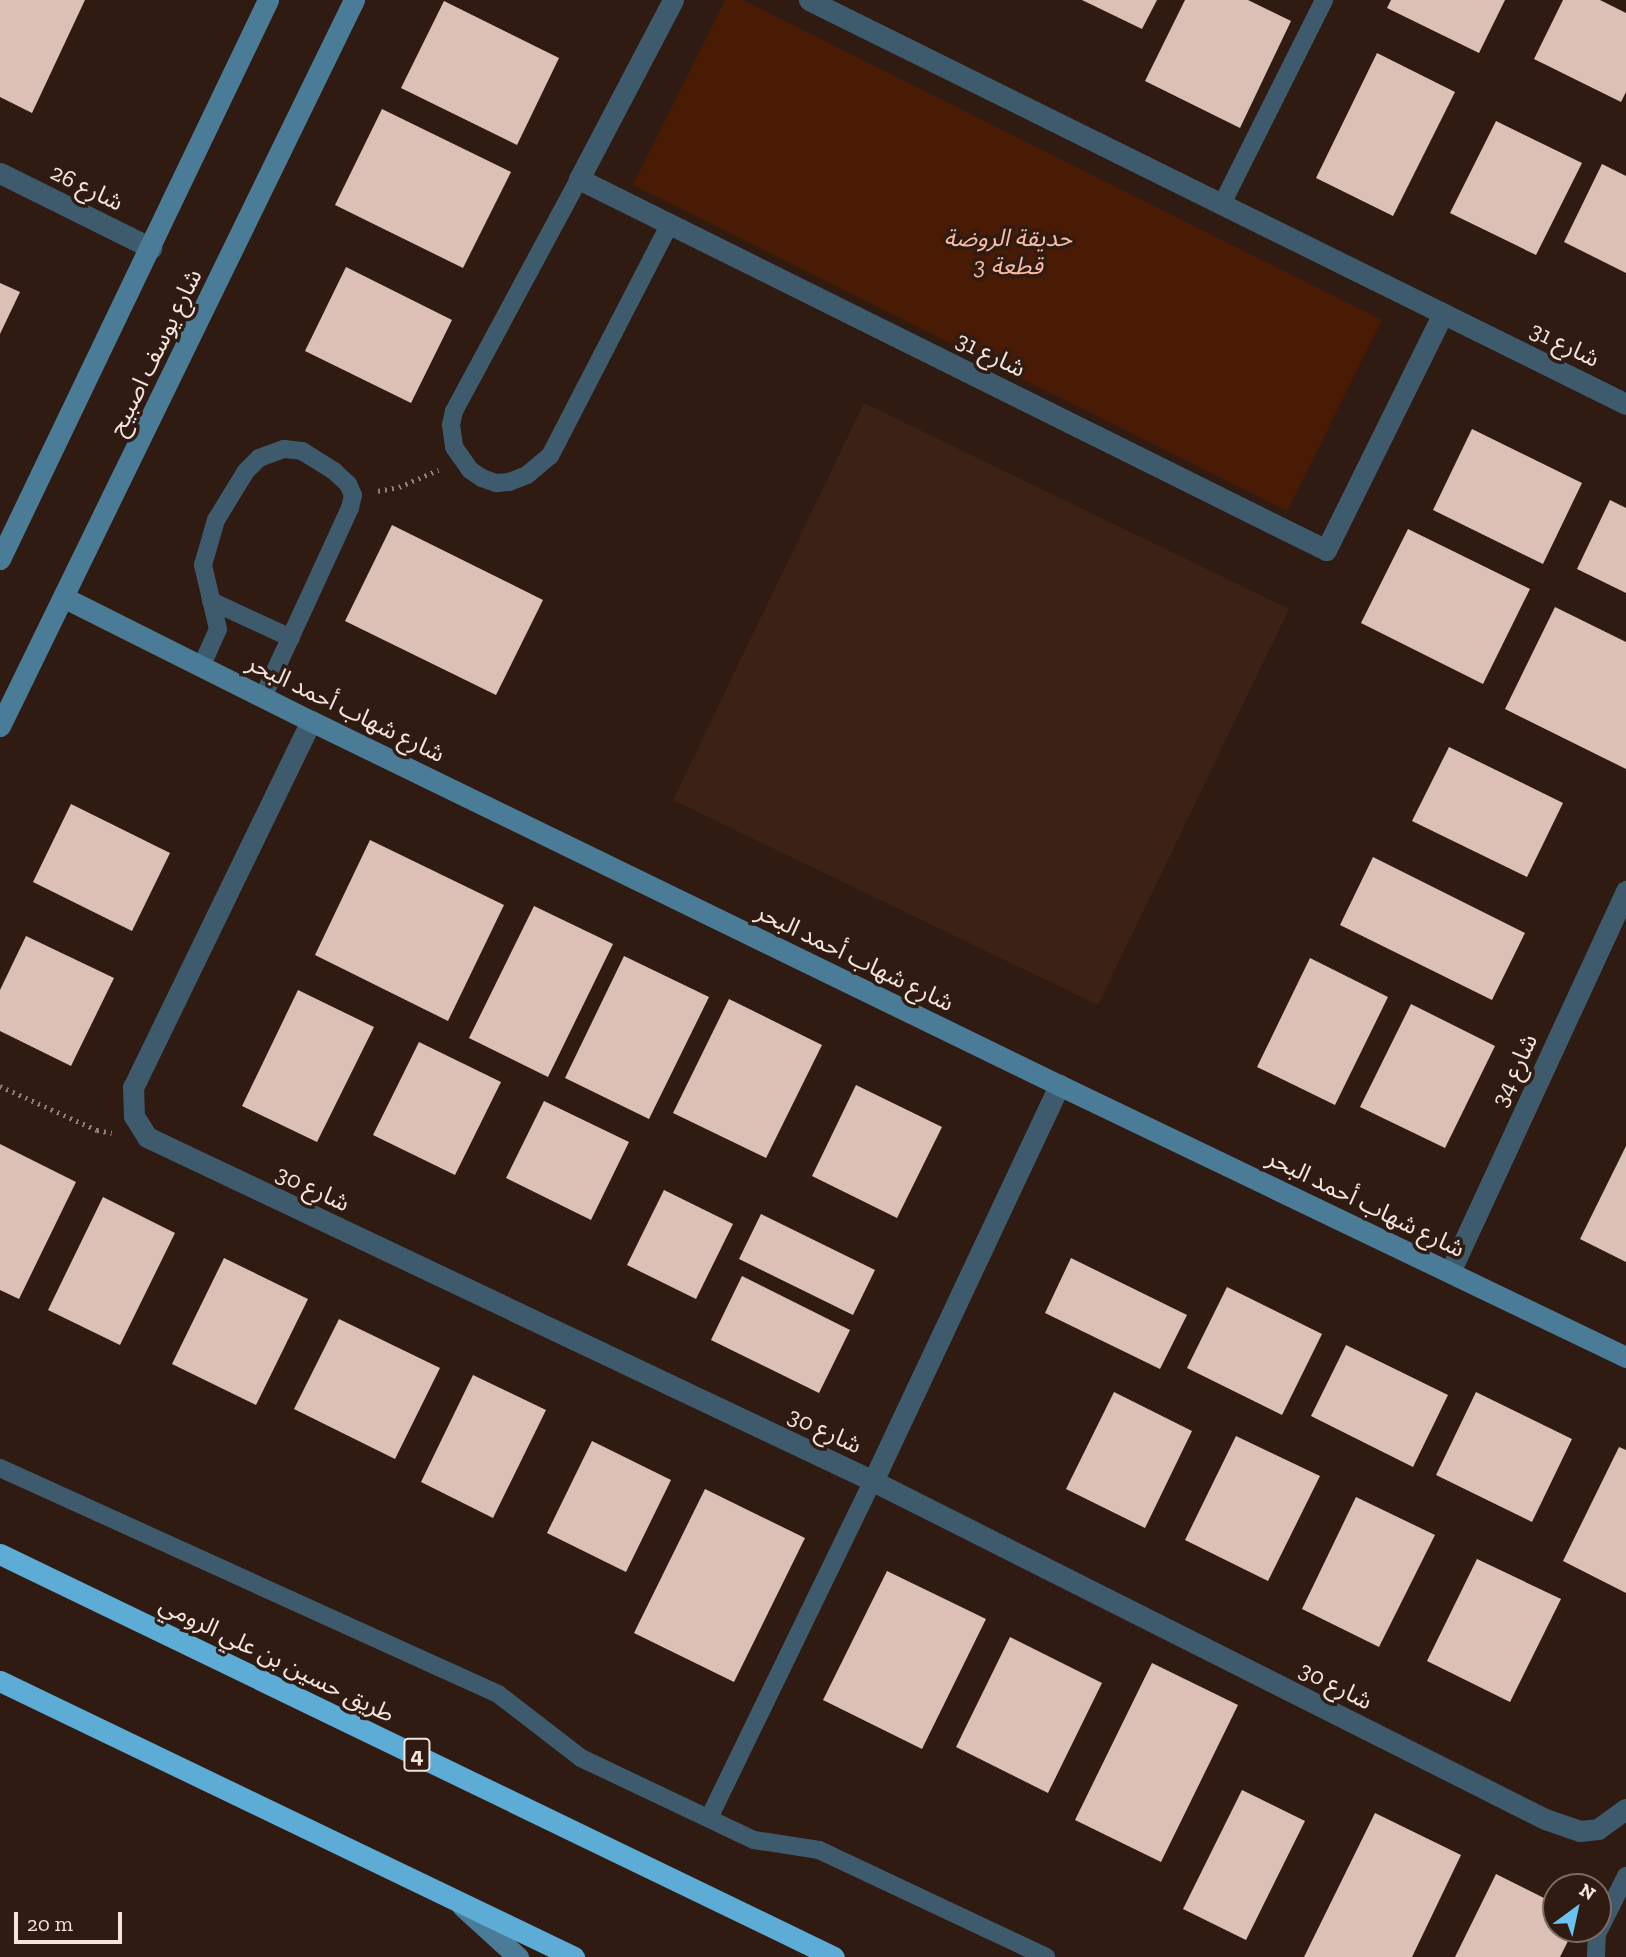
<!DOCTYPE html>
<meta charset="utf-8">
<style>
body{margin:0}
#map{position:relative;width:1626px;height:1957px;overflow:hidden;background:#2f1b12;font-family:"Zilla Slab","Noto Sans Arabic",serif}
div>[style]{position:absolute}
.built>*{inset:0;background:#3c2115}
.green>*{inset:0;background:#491b05}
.building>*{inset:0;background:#ddc0b5}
.path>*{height:4.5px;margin-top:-2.25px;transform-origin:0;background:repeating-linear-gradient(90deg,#907e77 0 2px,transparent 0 7px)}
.lane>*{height:18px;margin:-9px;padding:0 9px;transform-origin:9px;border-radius:9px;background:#3d5b6c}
.street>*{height:21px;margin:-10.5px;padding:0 10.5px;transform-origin:10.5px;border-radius:10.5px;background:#3d5b6c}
.secondary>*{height:21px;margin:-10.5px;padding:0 10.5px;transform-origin:10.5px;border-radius:10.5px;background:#4a7c97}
.highway>*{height:21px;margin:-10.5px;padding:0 10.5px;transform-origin:10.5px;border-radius:10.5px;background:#5cacd6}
span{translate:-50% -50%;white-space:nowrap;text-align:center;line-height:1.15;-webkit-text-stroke:7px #2f1b12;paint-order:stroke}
.shield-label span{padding:2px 5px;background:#2f1b12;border:2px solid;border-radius:5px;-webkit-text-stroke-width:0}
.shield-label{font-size:23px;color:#f3e4de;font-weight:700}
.street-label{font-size:24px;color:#f3e4de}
.park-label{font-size:24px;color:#f8bba3;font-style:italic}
.north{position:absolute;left:1542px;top:1873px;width:70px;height:70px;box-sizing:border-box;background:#2f1b12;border:2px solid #7d6b64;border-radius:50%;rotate:33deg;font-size:19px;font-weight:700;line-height:28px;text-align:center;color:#f3e4de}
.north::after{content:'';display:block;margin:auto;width:24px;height:32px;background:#6bc3f2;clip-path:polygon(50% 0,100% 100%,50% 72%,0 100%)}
.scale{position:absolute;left:14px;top:1912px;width:108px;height:32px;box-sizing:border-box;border:4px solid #f3e4de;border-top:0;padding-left:9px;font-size:21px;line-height:24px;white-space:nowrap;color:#f3e4de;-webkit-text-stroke:5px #2f1b12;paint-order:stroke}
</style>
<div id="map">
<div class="built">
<div style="clip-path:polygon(864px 403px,1289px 609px,1098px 1005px,673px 800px)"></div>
</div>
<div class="green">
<div style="clip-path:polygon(725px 0,743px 0,1382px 320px,1287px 511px,633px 185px)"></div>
</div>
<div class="building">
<div style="clip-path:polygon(0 0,85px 0,32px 113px,0 97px)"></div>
<div style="clip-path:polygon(1082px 0,1157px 0,1142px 29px)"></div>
<div style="clip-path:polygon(1185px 0,1248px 0,1291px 21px,1240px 128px,1145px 81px)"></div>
<div style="clip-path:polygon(1391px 0,1505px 0,1479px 53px,1387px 8px)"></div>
<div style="clip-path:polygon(1563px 0,1600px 0,1626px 13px,1626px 92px,1621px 102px,1534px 59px)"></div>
<div style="clip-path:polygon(444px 1px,559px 58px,517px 145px,401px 88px)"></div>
<div style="clip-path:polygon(1377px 53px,1455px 92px,1393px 216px,1316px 178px)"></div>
<div style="clip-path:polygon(382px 109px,511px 172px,463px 268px,335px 205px)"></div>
<div style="clip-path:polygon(1496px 121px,1582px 163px,1536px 255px,1450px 213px)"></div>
<div style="clip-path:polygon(1602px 164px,1626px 176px,1626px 273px,1564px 242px)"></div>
<div style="clip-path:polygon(346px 267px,452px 320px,411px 403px,305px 351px)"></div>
<div style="clip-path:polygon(0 283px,20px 292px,0 334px)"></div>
<div style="clip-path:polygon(1472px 429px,1582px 483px,1543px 564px,1433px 510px)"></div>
<div style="clip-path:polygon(1610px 500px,1626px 508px,1626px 593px,1577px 569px)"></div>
<div style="clip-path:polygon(392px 525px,543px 600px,496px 695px,345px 621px)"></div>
<div style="clip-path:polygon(1408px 529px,1530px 589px,1483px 684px,1361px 623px)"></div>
<div style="clip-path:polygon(1555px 607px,1626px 642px,1626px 769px,1505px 709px)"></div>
<div style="clip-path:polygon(1449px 747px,1563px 803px,1527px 877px,1412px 821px)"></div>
<div style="clip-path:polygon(71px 804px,170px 853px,132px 931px,33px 882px)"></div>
<div style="clip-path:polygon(370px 840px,504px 905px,448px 1021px,315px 955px)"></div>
<div style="clip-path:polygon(1373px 857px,1525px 933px,1492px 1000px,1340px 925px)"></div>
<div style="clip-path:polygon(534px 906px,613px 944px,548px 1077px,469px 1038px)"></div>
<div style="clip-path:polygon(26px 936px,114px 978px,71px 1066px,0 1031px,0 990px)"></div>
<div style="clip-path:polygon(624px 956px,709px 997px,649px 1119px,565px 1078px)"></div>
<div style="clip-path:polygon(1310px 958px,1388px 997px,1335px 1105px,1257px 1067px)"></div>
<div style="clip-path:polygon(298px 990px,374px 1027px,317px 1142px,242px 1106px)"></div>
<div style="clip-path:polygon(729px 999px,822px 1045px,766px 1158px,673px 1113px)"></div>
<div style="clip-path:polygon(1411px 1004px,1495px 1046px,1445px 1148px,1360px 1107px)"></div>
<div style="clip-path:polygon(419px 1042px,501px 1082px,455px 1175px,373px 1135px)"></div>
<div style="clip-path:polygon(856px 1085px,942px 1127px,897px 1218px,812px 1176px)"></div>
<div style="clip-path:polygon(544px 1101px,629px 1142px,591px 1220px,506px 1178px)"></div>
<div style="clip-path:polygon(0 1144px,76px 1182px,19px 1299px,0 1290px)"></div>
<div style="clip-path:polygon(1626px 1146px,1626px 1262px,1580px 1239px)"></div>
<div style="clip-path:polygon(664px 1190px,733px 1224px,696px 1299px,627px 1265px)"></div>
<div style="clip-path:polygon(103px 1197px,175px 1233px,120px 1345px,48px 1310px)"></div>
<div style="clip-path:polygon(761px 1214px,875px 1270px,853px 1315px,739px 1259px)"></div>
<div style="clip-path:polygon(224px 1258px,308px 1299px,256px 1405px,172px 1364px)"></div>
<div style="clip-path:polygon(1071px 1258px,1187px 1315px,1160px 1369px,1045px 1313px)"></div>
<div style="clip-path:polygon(742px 1276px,850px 1330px,819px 1393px,711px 1340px)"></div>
<div style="clip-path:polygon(1227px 1287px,1322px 1334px,1282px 1415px,1187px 1368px)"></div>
<div style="clip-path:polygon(339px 1319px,440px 1368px,395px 1459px,294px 1409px)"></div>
<div style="clip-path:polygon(1346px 1345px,1448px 1395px,1413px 1467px,1311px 1416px)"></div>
<div style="clip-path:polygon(473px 1375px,546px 1410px,493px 1518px,421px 1482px)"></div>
<div style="clip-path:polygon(1114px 1392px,1192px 1431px,1145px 1528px,1066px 1489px)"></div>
<div style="clip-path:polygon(1476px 1392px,1572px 1439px,1532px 1522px,1436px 1475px)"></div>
<div style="clip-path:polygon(1236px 1436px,1320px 1476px,1268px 1581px,1185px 1540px)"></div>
<div style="clip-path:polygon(592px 1441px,671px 1480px,626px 1572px,547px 1533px)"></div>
<div style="clip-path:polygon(1619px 1447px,1626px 1450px,1626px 1593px,1563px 1561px)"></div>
<div style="clip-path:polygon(705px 1489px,805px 1538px,734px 1682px,634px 1633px)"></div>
<div style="clip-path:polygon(1356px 1497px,1435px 1535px,1379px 1647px,1302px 1609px)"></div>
<div style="clip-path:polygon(1477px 1559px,1561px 1599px,1510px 1702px,1427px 1661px)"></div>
<div style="clip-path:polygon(887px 1571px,986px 1619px,922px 1749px,823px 1700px)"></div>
<div style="clip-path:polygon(1010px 1637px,1102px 1683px,1048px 1793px,956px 1747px)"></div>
<div style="clip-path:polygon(1152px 1663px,1238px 1705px,1161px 1862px,1075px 1820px)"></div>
<div style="clip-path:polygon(1242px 1790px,1305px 1821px,1246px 1940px,1183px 1909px)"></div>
<div style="clip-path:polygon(1375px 1813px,1461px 1855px,1412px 1957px,1304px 1957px)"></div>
<div style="clip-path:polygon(1496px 1874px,1556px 1904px,1556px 1929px,1574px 1929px,1560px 1957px,1455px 1957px)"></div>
</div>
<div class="path">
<div style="left:378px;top:491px;width:21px;rotate:-11deg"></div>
<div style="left:399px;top:487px;width:43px;rotate:-23.6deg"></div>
<div style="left:0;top:1086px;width:107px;rotate:24.4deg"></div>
<div style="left:97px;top:1130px;width:15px;rotate:11deg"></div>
</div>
<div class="lane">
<div style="left:579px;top:179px;width:264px;rotate:118.3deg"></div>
<div style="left:454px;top:411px;width:14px;rotate:102deg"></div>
<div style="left:451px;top:425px;width:22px;rotate:82deg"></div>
<div style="left:454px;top:447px;width:28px;rotate:55deg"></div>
<div style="left:470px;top:470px;width:14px;rotate:34deg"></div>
<div style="left:482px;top:478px;width:15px;rotate:20deg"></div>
<div style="left:496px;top:483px;width:13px;rotate:-4deg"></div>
<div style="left:509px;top:482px;width:19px;rotate:-21deg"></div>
<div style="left:527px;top:475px;width:30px;rotate:-40deg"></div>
<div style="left:550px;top:456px;width:261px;rotate:-62.7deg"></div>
<div style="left:1222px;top:204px;width:228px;rotate:-63.4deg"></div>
<div style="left:211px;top:601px;width:88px;rotate:24.8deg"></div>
<div style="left:202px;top:665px;width:39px;rotate:-66deg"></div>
<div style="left:218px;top:629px;width:66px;rotate:-103.2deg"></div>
<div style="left:203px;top:565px;width:47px;rotate:-73.9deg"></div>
<div style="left:216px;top:520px;width:57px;rotate:-58.5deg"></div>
<div style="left:246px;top:471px;width:18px;rotate:-45deg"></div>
<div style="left:259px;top:458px;width:27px;rotate:-20deg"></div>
<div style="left:284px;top:449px;width:18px;rotate:6deg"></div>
<div style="left:302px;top:451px;width:39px;rotate:32deg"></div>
<div style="left:335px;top:472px;width:18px;rotate:43deg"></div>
<div style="left:348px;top:484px;width:12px;rotate:66deg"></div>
<div style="left:353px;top:495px;width:13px;rotate:103deg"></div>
<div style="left:350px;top:508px;width:208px;rotate:114.7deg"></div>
<div style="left:0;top:1468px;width:547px;rotate:24.41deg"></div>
<div style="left:498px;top:1694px;width:105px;rotate:37.6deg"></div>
<div style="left:581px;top:1758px;width:191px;rotate:25.4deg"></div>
<div style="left:754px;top:1840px;width:66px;rotate:8.7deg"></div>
<div style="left:819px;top:1850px;width:251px;rotate:25.2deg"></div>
<div style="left:709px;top:1818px;width:375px;rotate:-64.1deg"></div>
<div style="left:1596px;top:1957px;width:23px;rotate:-88deg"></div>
<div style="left:1597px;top:1934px;width:65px;rotate:-63.4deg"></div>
</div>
<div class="street">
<div style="left:673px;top:0;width:202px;rotate:117.7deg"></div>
<div style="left:579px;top:179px;width:834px;rotate:26.41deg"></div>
<div style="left:1326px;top:550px;width:264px;rotate:-63.7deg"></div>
<div style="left:809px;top:0;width:911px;rotate:26.31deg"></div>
<div style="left:0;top:173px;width:169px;rotate:26.4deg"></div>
<div style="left:311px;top:721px;width:407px;rotate:115.9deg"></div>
<div style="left:133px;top:1087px;width:29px;rotate:88deg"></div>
<div style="left:134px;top:1116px;width:25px;rotate:58deg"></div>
<div style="left:147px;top:1137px;width:803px;rotate:25.35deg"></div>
<div style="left:873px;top:1481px;width:752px;rotate:26.7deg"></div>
<div style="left:1545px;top:1819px;width:37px;rotate:19deg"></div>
<div style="left:1580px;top:1831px;width:18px;rotate:-6deg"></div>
<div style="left:1598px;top:1829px;width:34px;rotate:-36deg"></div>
<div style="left:1450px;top:1272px;width:420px;rotate:-65.2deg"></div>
<div style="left:873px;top:1481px;width:438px;rotate:-64.8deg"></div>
</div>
<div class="secondary">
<div style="left:0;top:559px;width:620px;rotate:-64.39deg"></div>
<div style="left:65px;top:598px;width:275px;rotate:26.6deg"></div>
<div style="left:311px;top:721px;width:832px;rotate:25.95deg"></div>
<div style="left:1059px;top:1085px;width:629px;rotate:25.63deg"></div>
<div style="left:0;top:726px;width:808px;rotate:-64.01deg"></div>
<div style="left:462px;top:1906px;width:76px;rotate:42.3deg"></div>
</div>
<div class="highway">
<div style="left:0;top:1554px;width:926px;rotate:25.79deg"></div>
<div style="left:0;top:1681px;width:637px;rotate:25.68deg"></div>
</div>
<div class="shield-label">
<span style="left:417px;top:1755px">4</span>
</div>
<div class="street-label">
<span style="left:87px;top:187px;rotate:26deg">شارع 26</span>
<span style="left:1565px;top:344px;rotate:26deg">شارع 31</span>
<span style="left:155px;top:352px;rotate:-64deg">شارع يوسف اصبيح</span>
<span style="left:991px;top:354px;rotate:26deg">شارع 31</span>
<span style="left:346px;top:708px;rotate:26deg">شارع شهاب أحمد البحر</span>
<span style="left:855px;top:957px;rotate:26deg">شارع شهاب أحمد البحر</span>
<span style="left:1514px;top:1070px;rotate:-65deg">شارع 34</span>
<span style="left:313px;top:1188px;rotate:25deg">شارع 30</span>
<span style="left:1366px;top:1203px;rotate:26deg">شارع شهاب أحمد البحر</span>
<span style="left:825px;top:1430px;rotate:25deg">شارع 30</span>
<span style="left:277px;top:1659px;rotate:26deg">طريق حسين بن علي الرومي</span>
<span style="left:1336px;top:1685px;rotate:27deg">شارع 30</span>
</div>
<div class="park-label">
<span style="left:1008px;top:252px">حديقة الروضة<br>قطعة 3</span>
</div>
<div class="north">N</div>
<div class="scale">20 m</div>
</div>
